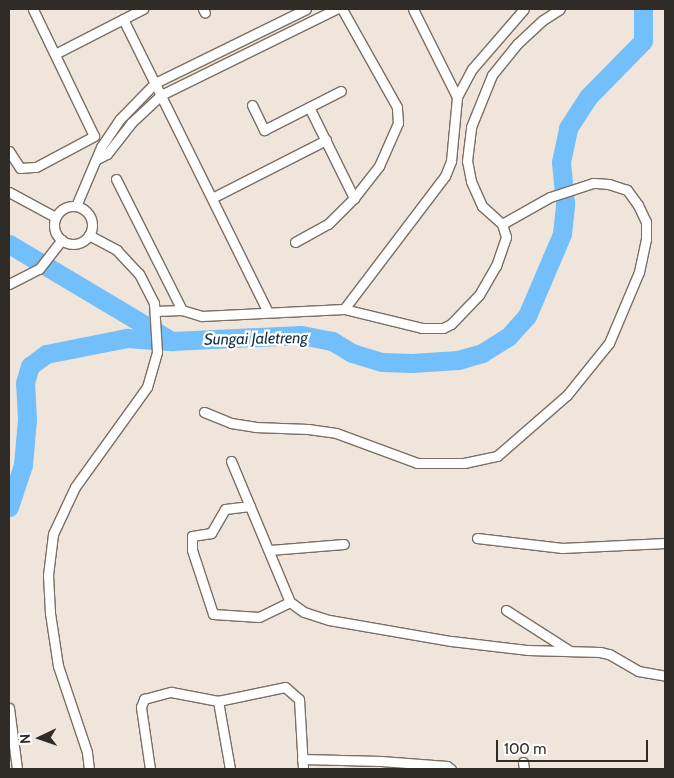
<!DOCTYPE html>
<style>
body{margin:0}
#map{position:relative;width:674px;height:778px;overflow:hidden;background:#f0e5da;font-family:Cabin,sans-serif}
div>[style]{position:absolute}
.river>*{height:19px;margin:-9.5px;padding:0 9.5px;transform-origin:9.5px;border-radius:9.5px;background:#73bffb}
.roads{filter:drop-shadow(1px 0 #796f66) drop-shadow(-1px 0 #796f66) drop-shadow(0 1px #796f66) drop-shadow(0 -1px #796f66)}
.minor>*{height:9px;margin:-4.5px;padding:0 4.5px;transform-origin:4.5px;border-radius:4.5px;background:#fff}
.minor>.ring{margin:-4.5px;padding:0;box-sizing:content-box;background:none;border:9px solid #fff;border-radius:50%}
span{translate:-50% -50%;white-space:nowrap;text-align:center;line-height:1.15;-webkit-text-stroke:4.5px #fff;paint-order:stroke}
.water-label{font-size:16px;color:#11324a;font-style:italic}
.frame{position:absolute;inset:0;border:10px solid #2f2b27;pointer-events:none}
.north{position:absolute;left:15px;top:713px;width:50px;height:50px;-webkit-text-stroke:4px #fff;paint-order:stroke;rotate:267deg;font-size:14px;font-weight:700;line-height:20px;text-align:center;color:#2f2b27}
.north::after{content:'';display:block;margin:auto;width:18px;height:22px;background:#2f2b27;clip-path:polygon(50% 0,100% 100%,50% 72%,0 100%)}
.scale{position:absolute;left:496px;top:740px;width:152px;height:22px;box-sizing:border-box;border:2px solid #2f2b27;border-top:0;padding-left:6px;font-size:15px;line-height:18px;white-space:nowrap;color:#2f2b27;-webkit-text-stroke:4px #fff;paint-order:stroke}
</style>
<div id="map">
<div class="river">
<div style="left:9px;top:244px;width:190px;rotate:30.8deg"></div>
<div style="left:172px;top:341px;width:129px;rotate:-2.7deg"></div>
<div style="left:301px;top:335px;width:32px;rotate:11deg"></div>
<div style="left:332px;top:341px;width:23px;rotate:31deg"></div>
<div style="left:352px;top:353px;width:30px;rotate:17deg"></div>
<div style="left:381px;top:362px;width:31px;rotate:2deg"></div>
<div style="left:412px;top:363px;width:46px;rotate:-3.7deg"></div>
<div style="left:458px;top:360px;width:25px;rotate:-16deg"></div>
<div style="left:482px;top:353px;width:31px;rotate:-32deg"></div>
<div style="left:508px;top:337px;width:28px;rotate:-48deg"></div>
<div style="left:527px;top:316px;width:89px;rotate:-66.9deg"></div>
<div style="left:562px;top:234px;width:31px;rotate:-84deg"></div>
<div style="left:565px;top:203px;width:41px;rotate:-95.6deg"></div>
<div style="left:561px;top:162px;width:35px;rotate:-78deg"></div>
<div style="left:568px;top:128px;width:37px;rotate:-57deg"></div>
<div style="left:588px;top:97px;width:78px;rotate:-45.5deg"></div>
<div style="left:643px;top:41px;width:32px;rotate:-90deg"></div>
<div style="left:9px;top:507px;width:44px;rotate:-71.6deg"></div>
<div style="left:23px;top:465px;width:46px;rotate:-85deg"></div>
<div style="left:27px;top:419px;width:36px;rotate:-93deg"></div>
<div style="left:25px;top:383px;width:18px;rotate:-74deg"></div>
<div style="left:30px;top:366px;width:20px;rotate:-37deg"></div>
<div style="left:46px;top:354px;width:83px;rotate:-11.2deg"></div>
<div style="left:127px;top:338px;width:41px;rotate:4.2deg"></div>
</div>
<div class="roads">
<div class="minor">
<div style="left:203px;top:9px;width:4px;rotate:63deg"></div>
<div style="left:123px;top:19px;width:325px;rotate:63.7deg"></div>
<div style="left:55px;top:54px;width:99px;rotate:-27.1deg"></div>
<div style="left:457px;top:97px;width:32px;rotate:-62deg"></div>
<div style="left:472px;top:69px;width:79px;rotate:-49.1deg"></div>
<div style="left:252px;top:105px;width:28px;rotate:64deg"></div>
<div style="left:264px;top:130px;width:86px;rotate:-26.9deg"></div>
<div style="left:309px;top:107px;width:102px;rotate:63.7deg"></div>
<div style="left:9px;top:151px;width:20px;rotate:57deg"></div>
<div style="left:20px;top:168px;width:16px;rotate:-4deg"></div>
<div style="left:36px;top:167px;width:66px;rotate:-28.1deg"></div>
<div style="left:94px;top:136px;width:141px;rotate:-115.7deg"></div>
<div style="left:97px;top:159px;width:11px;rotate:-27deg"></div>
<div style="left:107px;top:154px;width:39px;rotate:-52deg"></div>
<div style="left:131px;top:123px;width:41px;rotate:-43deg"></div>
<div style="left:161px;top:95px;width:195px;rotate:-26.2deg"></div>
<div style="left:116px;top:179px;width:147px;rotate:63.3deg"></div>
<div style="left:182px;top:310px;width:21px;rotate:17deg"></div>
<div style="left:202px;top:316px;width:142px;rotate:-2.8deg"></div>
<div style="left:344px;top:309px;width:80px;rotate:13.7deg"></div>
<div style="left:422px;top:328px;width:21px"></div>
<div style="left:443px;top:328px;width:9px;rotate:-27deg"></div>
<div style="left:451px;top:324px;width:40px;rotate:-46deg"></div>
<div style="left:479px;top:295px;width:34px;rotate:-60deg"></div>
<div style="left:496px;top:266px;width:31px;rotate:-71deg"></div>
<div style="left:506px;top:237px;width:14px;rotate:-107deg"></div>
<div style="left:502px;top:224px;width:27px;rotate:-138deg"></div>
<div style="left:482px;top:206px;width:27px;rotate:-114deg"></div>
<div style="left:471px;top:181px;width:20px;rotate:-101deg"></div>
<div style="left:467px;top:161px;width:34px;rotate:-83deg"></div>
<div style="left:471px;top:127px;width:56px;rotate:-68deg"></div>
<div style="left:492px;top:75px;width:40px;rotate:-51deg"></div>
<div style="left:517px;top:44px;width:35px;rotate:-43deg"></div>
<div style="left:543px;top:20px;width:20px;rotate:-33deg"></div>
<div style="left:9px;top:192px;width:52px;rotate:28.5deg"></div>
<div style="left:212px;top:198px;width:128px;rotate:-27deg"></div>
<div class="ring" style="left:54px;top:206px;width:29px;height:29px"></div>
<div style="left:76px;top:206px;width:64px;rotate:-67deg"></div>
<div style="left:101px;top:147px;width:34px;rotate:-56deg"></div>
<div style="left:120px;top:119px;width:50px;rotate:-45.8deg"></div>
<div style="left:155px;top:83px;width:168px;rotate:-26.1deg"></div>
<div style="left:295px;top:242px;width:38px;rotate:-29deg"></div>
<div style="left:328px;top:224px;width:37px;rotate:-45deg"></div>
<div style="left:354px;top:198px;width:41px;rotate:-52deg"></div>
<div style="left:379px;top:166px;width:47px;rotate:-66.2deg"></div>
<div style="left:398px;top:123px;width:16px;rotate:-94deg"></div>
<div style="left:397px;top:107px;width:112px;rotate:-119.3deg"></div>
<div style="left:9px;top:284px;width:34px;rotate:-27deg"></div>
<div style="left:39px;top:269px;width:37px;rotate:-52deg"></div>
<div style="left:344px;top:309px;width:167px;rotate:-52.8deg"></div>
<div style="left:445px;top:176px;width:16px;rotate:-68deg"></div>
<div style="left:451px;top:161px;width:64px;rotate:-84.6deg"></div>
<div style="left:457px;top:97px;width:98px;rotate:-116.6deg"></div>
<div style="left:155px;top:311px;width:27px;rotate:-2deg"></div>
<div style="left:204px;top:412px;width:29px;rotate:22deg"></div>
<div style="left:231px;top:423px;width:24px;rotate:9deg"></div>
<div style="left:255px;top:427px;width:53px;rotate:2.2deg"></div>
<div style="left:308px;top:429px;width:28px;rotate:8deg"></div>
<div style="left:336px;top:433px;width:86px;rotate:20.3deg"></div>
<div style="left:417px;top:463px;width:47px"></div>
<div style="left:464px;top:463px;width:34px;rotate:-12deg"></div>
<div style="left:497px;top:456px;width:93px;rotate:-41.1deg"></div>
<div style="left:567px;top:395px;width:67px;rotate:-51.1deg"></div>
<div style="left:609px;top:343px;width:77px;rotate:-67.1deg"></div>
<div style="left:639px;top:272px;width:34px;rotate:-78deg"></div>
<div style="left:646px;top:239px;width:17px;rotate:-90deg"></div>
<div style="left:646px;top:222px;width:19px;rotate:-115deg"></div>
<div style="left:638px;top:205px;width:19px;rotate:-126deg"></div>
<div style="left:627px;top:190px;width:19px;rotate:-162deg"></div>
<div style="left:609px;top:184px;width:16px;rotate:-176deg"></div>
<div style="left:593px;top:183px;width:45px;rotate:162deg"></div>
<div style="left:550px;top:197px;width:55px;rotate:150.6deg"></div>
<div style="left:231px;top:461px;width:153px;rotate:67.3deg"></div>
<div style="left:290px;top:602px;width:17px;rotate:36deg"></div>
<div style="left:304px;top:612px;width:26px;rotate:18deg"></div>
<div style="left:329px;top:620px;width:124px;rotate:9.8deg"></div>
<div style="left:451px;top:641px;width:78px;rotate:6.7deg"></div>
<div style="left:528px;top:650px;width:72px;rotate:1.6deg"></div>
<div style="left:600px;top:652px;width:9px;rotate:13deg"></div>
<div style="left:609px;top:654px;width:34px;rotate:30deg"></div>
<div style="left:638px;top:671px;width:27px;rotate:10deg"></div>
<div style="left:250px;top:506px;width:25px;rotate:173deg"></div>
<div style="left:225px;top:509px;width:28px;rotate:120deg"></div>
<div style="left:211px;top:533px;width:19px;rotate:171deg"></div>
<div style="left:192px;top:536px;width:14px;rotate:90deg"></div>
<div style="left:192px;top:550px;width:67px;rotate:71.8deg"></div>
<div style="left:213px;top:614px;width:46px;rotate:3.7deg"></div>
<div style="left:259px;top:617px;width:34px;rotate:-26deg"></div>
<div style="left:477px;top:538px;width:86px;rotate:6.7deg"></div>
<div style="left:562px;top:548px;width:103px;rotate:-2.8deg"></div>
<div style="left:270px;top:550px;width:74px;rotate:-4.6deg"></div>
<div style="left:506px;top:610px;width:76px;rotate:32.6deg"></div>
<div style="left:218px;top:701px;width:69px;rotate:80deg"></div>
<div style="left:9px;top:708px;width:62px;rotate:82.5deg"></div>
<div style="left:302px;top:759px;width:79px;rotate:1.5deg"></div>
<div style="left:381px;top:761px;width:66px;rotate:4.3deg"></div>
<div style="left:447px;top:766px;width:5px;rotate:37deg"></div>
<div style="left:523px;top:762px;width:7px;rotate:82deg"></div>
<div style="left:89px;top:769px;width:17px;rotate:-97deg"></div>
<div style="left:87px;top:752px;width:91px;rotate:-108.6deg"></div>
<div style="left:58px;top:666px;width:54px;rotate:-98.6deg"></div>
<div style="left:50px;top:613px;width:38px;rotate:-93deg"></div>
<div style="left:48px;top:575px;width:41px;rotate:-83deg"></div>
<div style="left:53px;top:534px;width:52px;rotate:-64.9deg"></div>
<div style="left:75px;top:487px;width:123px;rotate:-54.2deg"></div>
<div style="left:147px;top:387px;width:36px;rotate:-74deg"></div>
<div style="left:157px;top:352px;width:49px;rotate:-93.5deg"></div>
<div style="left:154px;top:303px;width:33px;rotate:-117deg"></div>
<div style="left:139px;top:274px;width:33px;rotate:-133deg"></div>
<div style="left:117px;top:250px;width:32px;rotate:-152deg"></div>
<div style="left:150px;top:769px;width:63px;rotate:-98.3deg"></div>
<div style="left:141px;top:707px;width:9px;rotate:-69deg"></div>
<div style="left:144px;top:699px;width:28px;rotate:-15deg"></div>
<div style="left:171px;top:692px;width:48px;rotate:10.8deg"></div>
<div style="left:218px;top:701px;width:68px;rotate:-11.8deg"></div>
<div style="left:285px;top:687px;width:18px;rotate:41deg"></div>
<div style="left:299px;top:699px;width:70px;rotate:86.7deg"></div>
</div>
</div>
<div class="water-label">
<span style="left:256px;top:339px;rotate:-1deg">Sungai Jaletreng</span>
</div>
<div class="frame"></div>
<div class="north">N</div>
<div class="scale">100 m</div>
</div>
